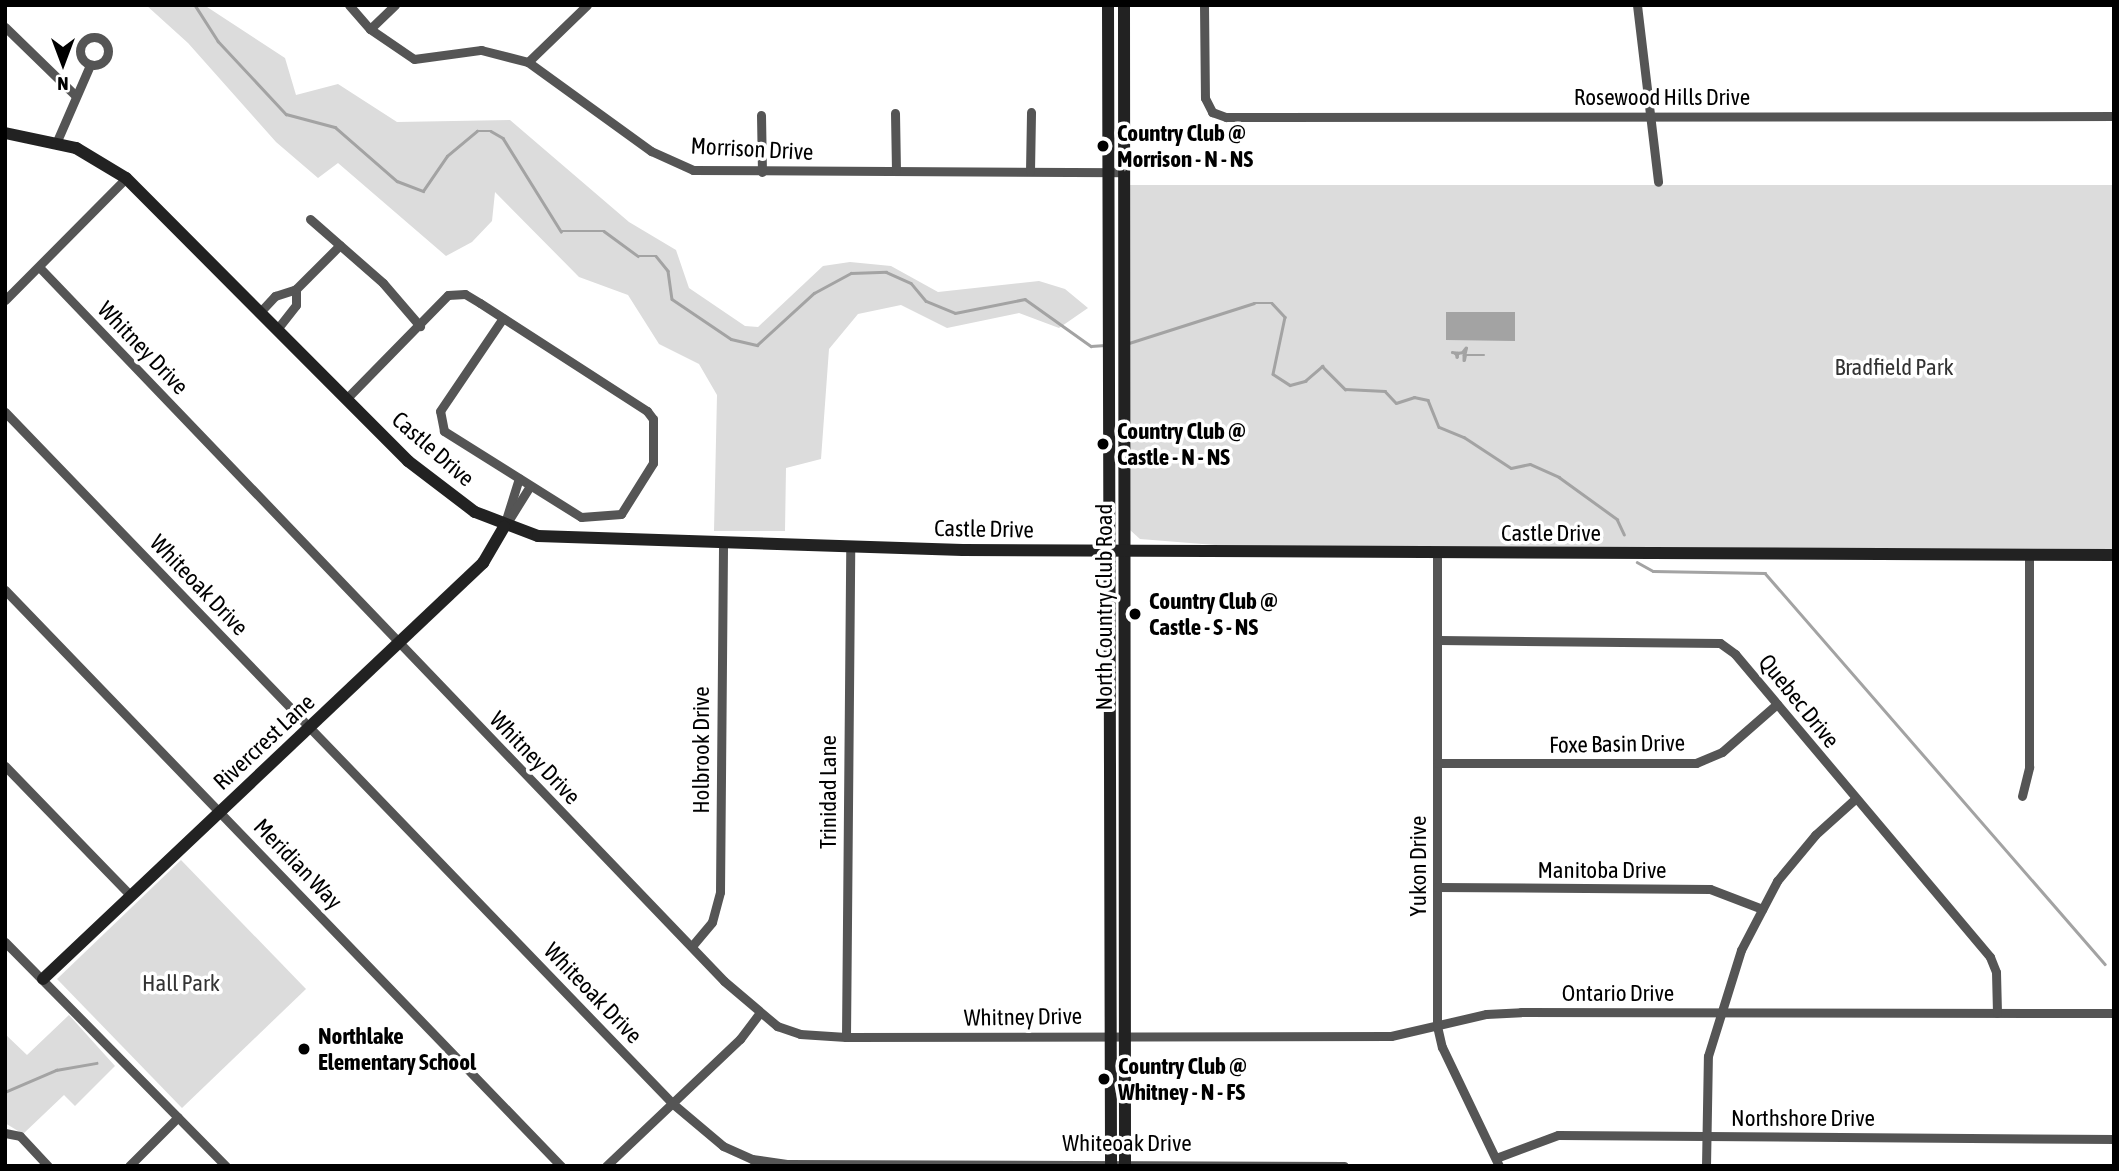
<!DOCTYPE html>
<style>
body{margin:0}
#map{position:relative;width:2119px;height:1171px;overflow:hidden;background:#fff;font-family:"Asap Condensed",sans-serif}
div>[style]{position:absolute}
.green>*{inset:0;background:#dcdcdc}
.water>*{inset:0;background:#a3a3a3}
.stream>*{height:2.5px;margin:-1.25px;padding:0 1.25px;transform-origin:1.25px;border-radius:1.25px;background:#a3a3a3}
.street>*{height:9px;margin:-4.5px;padding:0 4.5px;transform-origin:4.5px;border-radius:4.5px;background:#555}
.street>.ring{margin:-4.5px;padding:0;box-sizing:content-box;background:none;border:9px solid #555;border-radius:50%}
.secondary>*{height:12px;margin:-6px;padding:0 6px;transform-origin:6px;border-radius:6px;background:#222}
.dots>*{width:19px;height:19px;translate:-50% -50%;box-sizing:border-box;border:4px solid #fff;border-radius:50%}
span{translate:-50% -50%;white-space:nowrap;text-align:center;line-height:1.15;-webkit-text-stroke:7px #fff;paint-order:stroke}
.street-label{font-size:23px;color:#000}
.poi-label{font-size:23px;color:#000;font-weight:700}
.left{translate:0 -50%;text-align:left}
.park-label{font-size:23px;color:#333}
.frame{position:absolute;inset:0;border:7px solid #000;pointer-events:none}
.north{position:absolute;left:28px;top:28px;width:70px;height:70px;-webkit-text-stroke:5px #fff;paint-order:stroke;rotate:180deg;font-size:19px;font-weight:700;line-height:28px;text-align:center;color:#000}
.north::after{content:'';display:block;margin:auto;width:24px;height:32px;background:#000;clip-path:polygon(50% 0,100% 100%,50% 72%,0 100%)}
</style>
<div id="map">
<div class="green">
<div style="clip-path:polygon(146px 5px,204px 5px,285px 58px,296px 95px,338px 84px,397px 122px,510px 120px,629px 222px,676px 250px,689px 288px,745px 326px,758px 327px,823px 266px,850px 262px,891px 266px,938px 292px,1039px 281px,1065px 289px,1088px 308px,1059px 328px,1019px 313px,947px 328px,901px 305px,858px 314px,829px 349px,821px 459px,786px 468px,785px 531px,714px 531px,717px 395px,699px 364px,659px 344px,628px 295px,579px 277px,495px 192px,492px 221px,472px 242px,446px 256px,338px 163px,318px 178px,276px 142px,188px 43px)"></div>
<div style="clip-path:polygon(1130px 185px,2112px 185px,2114px 550px,1240px 547px,1140px 539px,1130px 530px)"></div>
<div style="clip-path:polygon(181px 860px,306px 989px,182px 1108px,57px 979px)"></div>
<div style="clip-path:polygon(69px 1015px,115px 1066px,75px 1106px,64px 1095px,23px 1134px,5px 1123px,5px 1034px,27px 1055px)"></div>
</div>
<div class="water">
<div style="clip-path:polygon(1446px 312px,1515px 312px,1515px 341px,1446px 340px)"></div>
</div>
<div class="stream">
<div style="left:195px;top:5px;width:43px;rotate:57.4deg"></div>
<div style="left:218px;top:41px;width:100px;rotate:47deg"></div>
<div style="left:286px;top:114px;width:51px;rotate:14.9deg"></div>
<div style="left:335px;top:127px;width:82px;rotate:41.1deg"></div>
<div style="left:397px;top:181px;width:28px;rotate:21deg"></div>
<div style="left:423px;top:191px;width:42px;rotate:-55.6deg"></div>
<div style="left:447px;top:156px;width:39px;rotate:-40deg"></div>
<div style="left:477px;top:131px;width:14px"></div>
<div style="left:491px;top:131px;width:14px;rotate:30deg"></div>
<div style="left:503px;top:138px;width:110px;rotate:58.1deg"></div>
<div style="left:561px;top:231px;width:43px"></div>
<div style="left:604px;top:231px;width:42px;rotate:36.3deg"></div>
<div style="left:638px;top:256px;width:18px"></div>
<div style="left:656px;top:256px;width:19px;rotate:51deg"></div>
<div style="left:668px;top:271px;width:28px;rotate:82deg"></div>
<div style="left:672px;top:299px;width:71px;rotate:34.1deg"></div>
<div style="left:731px;top:339px;width:27px;rotate:13deg"></div>
<div style="left:757px;top:345px;width:77px;rotate:-42.4deg"></div>
<div style="left:814px;top:293px;width:42px;rotate:-28.4deg"></div>
<div style="left:851px;top:273px;width:35px;rotate:-2deg"></div>
<div style="left:886px;top:272px;width:27px;rotate:24deg"></div>
<div style="left:911px;top:283px;width:23px;rotate:50deg"></div>
<div style="left:926px;top:301px;width:31px;rotate:22deg"></div>
<div style="left:955px;top:313px;width:71px;rotate:-11.3deg"></div>
<div style="left:1025px;top:299px;width:81px;rotate:35.5deg"></div>
<div style="left:1091px;top:346px;width:14px;rotate:-4deg"></div>
<div style="left:1129px;top:343px;width:131px;rotate:-17.7deg"></div>
<div style="left:1254px;top:303px;width:18px"></div>
<div style="left:1272px;top:303px;width:19px;rotate:47deg"></div>
<div style="left:1285px;top:317px;width:58px;rotate:101.9deg"></div>
<div style="left:1273px;top:374px;width:20px;rotate:33deg"></div>
<div style="left:1290px;top:385px;width:16px;rotate:-15deg"></div>
<div style="left:1305px;top:381px;width:23px;rotate:-41deg"></div>
<div style="left:1322px;top:366px;width:33px;rotate:45deg"></div>
<div style="left:1345px;top:389px;width:40px;rotate:2.9deg"></div>
<div style="left:1385px;top:391px;width:16px;rotate:47deg"></div>
<div style="left:1396px;top:403px;width:19px;rotate:-18deg"></div>
<div style="left:1414px;top:397px;width:14px;rotate:12deg"></div>
<div style="left:1428px;top:400px;width:29px;rotate:68deg"></div>
<div style="left:1439px;top:427px;width:27px;rotate:22deg"></div>
<div style="left:1464px;top:437px;width:56px;rotate:33.4deg"></div>
<div style="left:1511px;top:468px;width:19px;rotate:-12deg"></div>
<div style="left:1530px;top:464px;width:32px;rotate:24deg"></div>
<div style="left:1559px;top:477px;width:72px;rotate:35.9deg"></div>
<div style="left:1617px;top:519px;width:17px;rotate:65deg"></div>
<div style="left:1452px;top:352px;width:6px;rotate:9deg"></div>
<div style="left:1458px;top:353px;width:4px;rotate:104deg"></div>
<div style="left:1457px;top:357px;width:4px;rotate:-117deg"></div>
<div style="left:1455px;top:353px;width:10px;rotate:-6deg"></div>
<div style="left:1465px;top:352px;width:4px;rotate:-76deg"></div>
<div style="left:1466px;top:348px;width:5px;rotate:127deg"></div>
<div style="left:1464px;top:355px;width:20px"></div>
<div style="left:1464px;top:355px;width:5px;rotate:90deg"></div>
<div style="left:1464px;top:360px;width:5px;rotate:-79deg"></div>
<div style="left:1637px;top:562px;width:18px;rotate:29deg"></div>
<div style="left:1653px;top:571px;width:112px;rotate:1deg"></div>
<div style="left:1765px;top:573px;width:518px;rotate:48.99deg"></div>
<div style="left:5px;top:1092px;width:56px;rotate:-23.3deg"></div>
<div style="left:56px;top:1070px;width:41px;rotate:-9.9deg"></div>
</div>
<div class="street">
<div style="left:349px;top:5px;width:32px;rotate:49deg"></div>
<div style="left:370px;top:29px;width:53px;rotate:34.3deg"></div>
<div style="left:414px;top:59px;width:68px;rotate:-7.7deg"></div>
<div style="left:481px;top:50px;width:49px;rotate:14.3deg"></div>
<div style="left:528px;top:62px;width:152px;rotate:35.9deg"></div>
<div style="left:651px;top:151px;width:46px;rotate:24.3deg"></div>
<div style="left:693px;top:170px;width:432px;rotate:0.3deg"></div>
<div style="left:1204px;top:5px;width:93px;rotate:89.4deg"></div>
<div style="left:1205px;top:98px;width:16px;rotate:63deg"></div>
<div style="left:1212px;top:112px;width:15px;rotate:20deg"></div>
<div style="left:1226px;top:117px;width:888px;rotate:-0.06deg"></div>
<div style="left:1637px;top:5px;width:178px;rotate:83.2deg"></div>
<div style="left:5px;top:27px;width:99px;rotate:44.2deg"></div>
<div style="left:370px;top:29px;width:35px;rotate:-44deg"></div>
<div class="ring" style="left:80px;top:37px;width:19px;height:19px"></div>
<div style="left:528px;top:62px;width:82px;rotate:-44deg"></div>
<div style="left:895px;top:113px;width:58px;rotate:89deg"></div>
<div style="left:761px;top:115px;width:57px;rotate:89deg"></div>
<div style="left:57px;top:141px;width:83px;rotate:-66.5deg"></div>
<div style="left:1030px;top:171px;width:59px;rotate:-89deg"></div>
<div style="left:310px;top:219px;width:97px;rotate:41.2deg"></div>
<div style="left:383px;top:283px;width:57px;rotate:49.3deg"></div>
<div style="left:40px;top:268px;width:988px;rotate:46.19deg"></div>
<div style="left:724px;top:981px;width:70px;rotate:40.3deg"></div>
<div style="left:777px;top:1026px;width:24px;rotate:19deg"></div>
<div style="left:800px;top:1034px;width:46px;rotate:3.7deg"></div>
<div style="left:846px;top:1037px;width:545px;rotate:-0.11deg"></div>
<div style="left:1391px;top:1036px;width:98px;rotate:-13deg"></div>
<div style="left:1486px;top:1014px;width:35px;rotate:-3deg"></div>
<div style="left:1521px;top:1012px;width:593px;rotate:0.1deg"></div>
<div style="left:5px;top:300px;width:172px;rotate:-45.2deg"></div>
<div style="left:261px;top:311px;width:21px;rotate:-47deg"></div>
<div style="left:275px;top:296px;width:22px;rotate:-18deg"></div>
<div style="left:278px;top:328px;width:29px;rotate:-52deg"></div>
<div style="left:296px;top:305px;width:16px;rotate:-90deg"></div>
<div style="left:296px;top:289px;width:62px;rotate:-45deg"></div>
<div style="left:347px;top:398px;width:144px;rotate:-45.6deg"></div>
<div style="left:448px;top:295px;width:17px;rotate:-3deg"></div>
<div style="left:465px;top:294px;width:17px;rotate:31deg"></div>
<div style="left:480px;top:303px;width:199px;rotate:32.9deg"></div>
<div style="left:647px;top:411px;width:10px;rotate:53deg"></div>
<div style="left:653px;top:419px;width:44px;rotate:90deg"></div>
<div style="left:653px;top:463px;width:60px;rotate:122.1deg"></div>
<div style="left:621px;top:514px;width:40px;rotate:175.7deg"></div>
<div style="left:581px;top:517px;width:162px;rotate:-147.9deg"></div>
<div style="left:444px;top:431px;width:20px;rotate:-101deg"></div>
<div style="left:440px;top:411px;width:112px;rotate:-55.9deg"></div>
<div style="left:5px;top:412px;width:960px;rotate:46.01deg"></div>
<div style="left:672px;top:1103px;width:67px;rotate:40.1deg"></div>
<div style="left:723px;top:1146px;width:32px;rotate:24deg"></div>
<div style="left:752px;top:1159px;width:35px;rotate:8deg"></div>
<div style="left:787px;top:1164px;width:557px;rotate:0.21deg"></div>
<div style="left:504px;top:526px;width:50px;rotate:-72.6deg"></div>
<div style="left:505px;top:526px;width:47px;rotate:-58deg"></div>
<div style="left:1437px;top:554px;width:472px;rotate:90deg"></div>
<div style="left:1437px;top:1026px;width:22px;rotate:77deg"></div>
<div style="left:1442px;top:1047px;width:132px;rotate:64.4deg"></div>
<div style="left:5px;top:590px;width:801px;rotate:46.01deg"></div>
<div style="left:1439px;top:640px;width:281px;rotate:0.6deg"></div>
<div style="left:1720px;top:643px;width:19px;rotate:36deg"></div>
<div style="left:1735px;top:654px;width:396px;rotate:49.9deg"></div>
<div style="left:1990px;top:957px;width:16px;rotate:68deg"></div>
<div style="left:1996px;top:972px;width:41px;rotate:88.6deg"></div>
<div style="left:1438px;top:763px;width:258px"></div>
<div style="left:1696px;top:763px;width:28px;rotate:-23deg"></div>
<div style="left:1722px;top:752px;width:73px;rotate:-41.1deg"></div>
<div style="left:5px;top:766px;width:181px;rotate:45.9deg"></div>
<div style="left:2022px;top:796px;width:30px;rotate:-76deg"></div>
<div style="left:2029px;top:767px;width:211px;rotate:-90deg"></div>
<div style="left:1437px;top:887px;width:273px;rotate:0.4deg"></div>
<div style="left:1710px;top:889px;width:56px;rotate:21deg"></div>
<div style="left:5px;top:942px;width:315px;rotate:45.4deg"></div>
<div style="left:692px;top:946px;width:31px;rotate:-50deg"></div>
<div style="left:712px;top:922px;width:31px;rotate:-75deg"></div>
<div style="left:720px;top:892px;width:346px;rotate:-89.5deg"></div>
<div style="left:846px;top:1037px;width:489px;rotate:-89.5deg"></div>
<div style="left:5px;top:1133px;width:15px;rotate:11deg"></div>
<div style="left:20px;top:1136px;width:41px;rotate:47deg"></div>
<div style="left:1496px;top:1158px;width:66px;rotate:-20.4deg"></div>
<div style="left:1558px;top:1135px;width:556px;rotate:0.41deg"></div>
<div style="left:129px;top:1166px;width:69px;rotate:-45deg"></div>
<div style="left:606px;top:1166px;width:185px;rotate:-43.5deg"></div>
<div style="left:740px;top:1039px;width:31px;rotate:-53deg"></div>
<div style="left:1706px;top:1166px;width:110px;rotate:-89deg"></div>
<div style="left:1708px;top:1056px;width:111px;rotate:-72.7deg"></div>
<div style="left:1741px;top:950px;width:78px;rotate:-62.4deg"></div>
<div style="left:1777px;top:881px;width:60px;rotate:-50.4deg"></div>
<div style="left:1815px;top:835px;width:54px;rotate:-42deg"></div>
</div>
<div class="secondary">
<div style="left:1108px;top:5px;width:1161px;rotate:89.85deg"></div>
<div style="left:1124px;top:5px;width:1161px;rotate:89.95deg"></div>
<div style="left:5px;top:133px;width:73px;rotate:11.9deg"></div>
<div style="left:76px;top:148px;width:58px;rotate:31deg"></div>
<div style="left:126px;top:178px;width:400px;rotate:45.1deg"></div>
<div style="left:408px;top:461px;width:84px;rotate:37.3deg"></div>
<div style="left:475px;top:512px;width:67px;rotate:20.9deg"></div>
<div style="left:538px;top:536px;width:425px;rotate:1.9deg"></div>
<div style="left:963px;top:550px;width:1151px;rotate:0.25deg"></div>
<div style="left:43px;top:979px;width:606px;rotate:-43.39deg"></div>
<div style="left:483px;top:563px;width:42px;rotate:-59.7deg"></div>
</div>
<div class="dots">
<div style="left:1103px;top:146px;background:#000"></div>
<div style="left:1103px;top:444px;background:#000"></div>
<div style="left:1135px;top:614px;background:#000"></div>
<div style="left:304px;top:1049px;background:#000"></div>
<div style="left:1104px;top:1079px;background:#000"></div>
</div>
<div class="street-label">
<span style="left:1662px;top:97px">Rosewood Hills Drive</span>
<span style="left:752px;top:149px;rotate:3deg">Morrison Drive</span>
<span style="left:143px;top:348px;rotate:46deg">Whitney Drive</span>
<span style="left:433px;top:449px;rotate:41deg">Castle Drive</span>
<span style="left:984px;top:529px;rotate:1deg">Castle Drive</span>
<span style="left:1551px;top:533px">Castle Drive</span>
<span style="left:199px;top:585px;rotate:46deg">Whiteoak Drive</span>
<span style="left:1104px;top:607px;rotate:-90deg">North Country Club Road</span>
<span style="left:1799px;top:701px;rotate:51deg">Quebec Drive</span>
<span style="left:264px;top:742px;rotate:-43deg">Rivercrest Lane</span>
<span style="left:1617px;top:744px;rotate:-1deg">Foxe Basin Drive</span>
<span style="left:701px;top:750px;rotate:-90deg">Holbrook Drive</span>
<span style="left:535px;top:758px;rotate:46deg">Whitney Drive</span>
<span style="left:828px;top:792px;rotate:-90deg">Trinidad Lane</span>
<span style="left:298px;top:864px;rotate:46deg">Meridian Way</span>
<span style="left:1418px;top:866px;rotate:-90deg">Yukon Drive</span>
<span style="left:1602px;top:870px">Manitoba Drive</span>
<span style="left:593px;top:993px;rotate:46deg">Whiteoak Drive</span>
<span style="left:1618px;top:993px">Ontario Drive</span>
<span style="left:1023px;top:1017px;rotate:-1deg">Whitney Drive</span>
<span style="left:1803px;top:1118px">Northshore Drive</span>
<span style="left:1127px;top:1143px">Whiteoak Drive</span>
</div>
<div class="poi-label">
<span class="left" style="left:1117px;top:146px">Country Club @<br>Morrison - N - NS</span>
<span class="left" style="left:1117px;top:444px">Country Club @<br>Castle - N - NS</span>
<span class="left" style="left:1149px;top:614px">Country Club @<br>Castle - S - NS</span>
<span class="left" style="left:318px;top:1049px">Northlake<br>Elementary School</span>
<span class="left" style="left:1118px;top:1079px">Country Club @<br>Whitney - N - FS</span>
</div>
<div class="park-label">
<span style="left:1894px;top:367px">Bradfield Park</span>
<span style="left:181px;top:983px">Hall Park</span>
</div>
<div class="frame"></div>
<div class="north">N</div>
</div>
